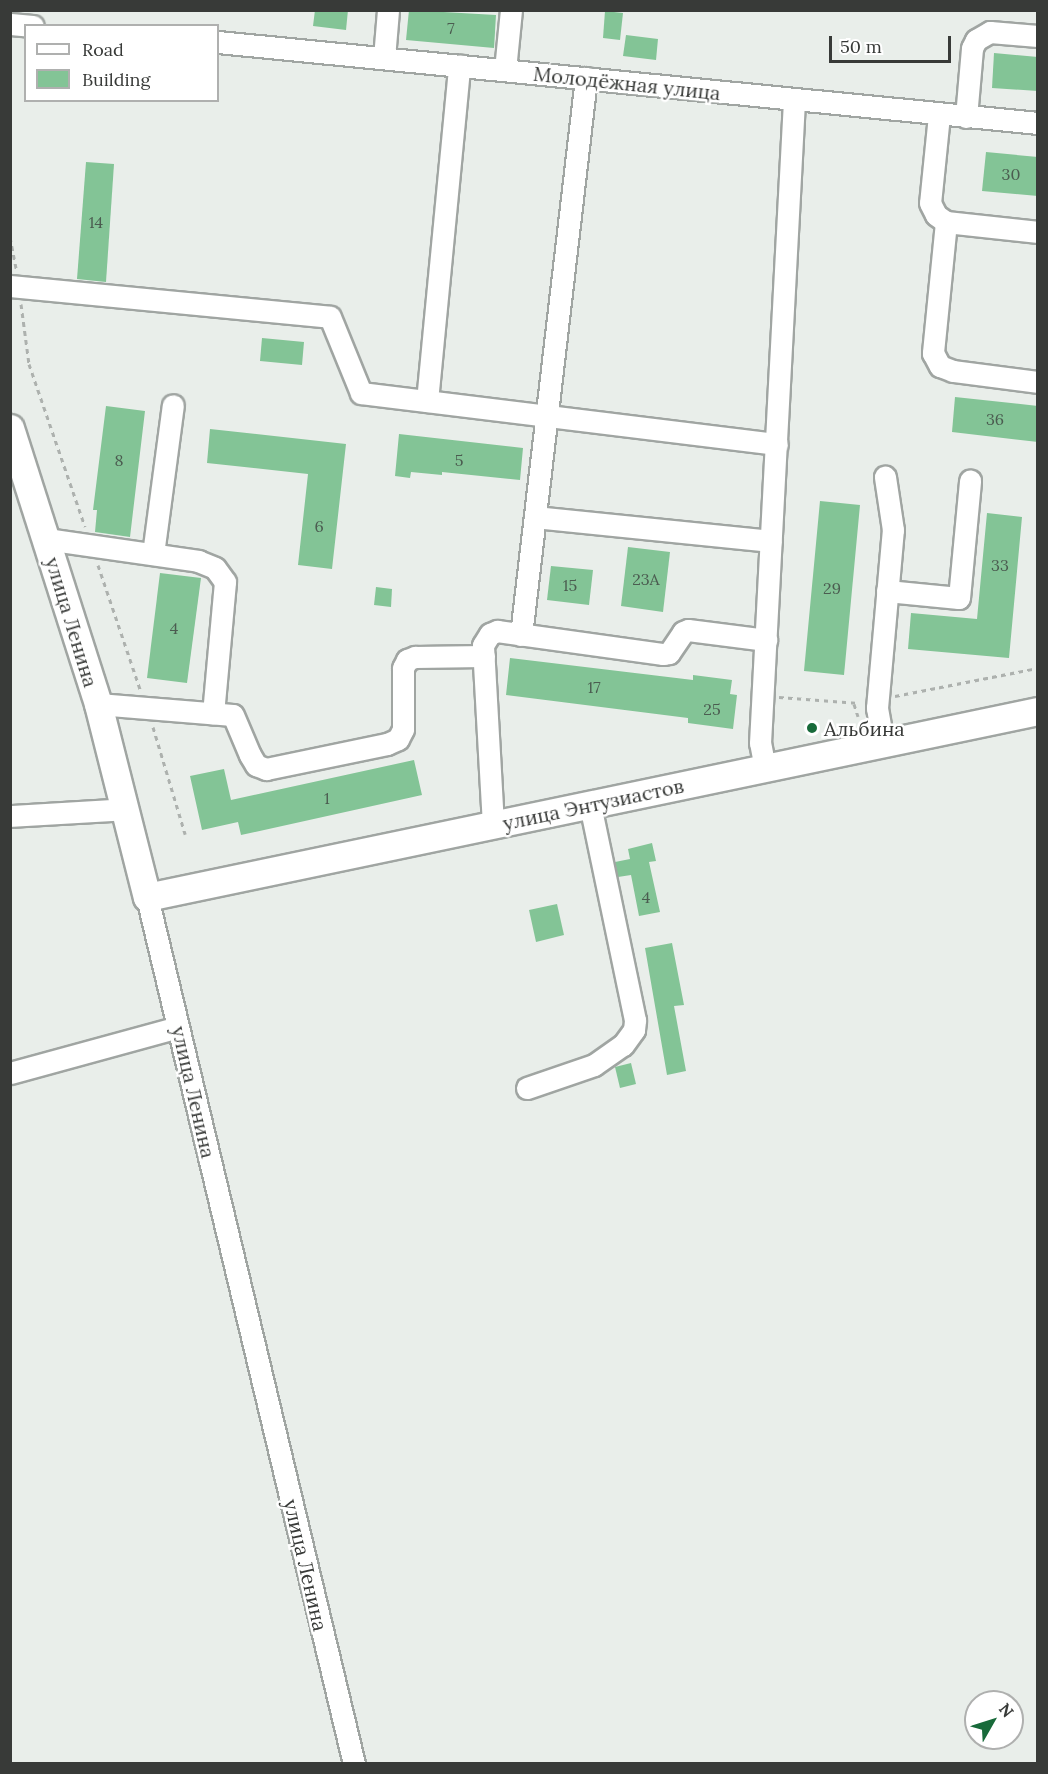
<!DOCTYPE html>
<meta charset="utf-8">
<style>
body{margin:0}
#map{position:relative;width:1048px;height:1774px;overflow:hidden;background:#e9eeea;font-family:Lora,serif}
div>[style]{position:absolute}
.building>*{inset:0;background:#83c496}
.path>*{height:3px;margin-top:-1.5px;transform-origin:0;background:repeating-linear-gradient(90deg,#adb1ae 0 4.5px,transparent 0 9px)}
.roads{filter:drop-shadow(2px 0 #a0a5a2) drop-shadow(-2px 0 #a0a5a2) drop-shadow(0 2px #a0a5a2) drop-shadow(0 -2px #a0a5a2)}
.minor>*{height:21px;margin:-10.5px;padding:0 10.5px;transform-origin:10.5px;border-radius:10.5px;background:#fff}
.major>*{height:27px;margin:-13.5px;padding:0 13.5px;transform-origin:13.5px;border-radius:13.5px;background:#fff}
.dots>*{width:16px;height:16px;translate:-50% -50%;box-sizing:border-box;border:3px solid #fff;border-radius:50%}
span{translate:-50% -50%;white-space:nowrap;text-align:center;line-height:1.15;-webkit-text-stroke:5px #fff;paint-order:stroke}
.number-label{font-size:16px;color:#4b5c50}
.number-label span{-webkit-text-stroke-width:0}
.street-label{font-size:20px;color:#383a38}
.poi-label{font-size:20px;color:#383a38}
.left{translate:0 -50%;text-align:left}
.frame{position:absolute;inset:0;border:12px solid #383a38;pointer-events:none}
.legend{position:absolute;left:24px;top:24px;width:195px;height:78px;box-sizing:border-box;background:#fff;border:2px solid #afb0af;margin:0;padding:8px 10px;list-style:none;font-size:18px;color:#383a38}
.legend li{display:flex;align-items:center;gap:12px;height:30px}
.legend b{width:30px;border:2px solid #afb0af}
.north{position:absolute;left:964px;top:1690px;width:60px;height:60px;box-sizing:border-box;background:#fff;border:2px solid #afb0af;border-radius:50%;rotate:51deg;font-size:16px;font-weight:700;line-height:24px;text-align:center;color:#383a38}
.north::after{content:'';display:block;margin:auto;width:21px;height:27px;background:#186a3a;clip-path:polygon(50% 0,100% 100%,50% 72%,0 100%)}
.scale{position:absolute;left:829px;top:36px;width:122px;height:27px;box-sizing:border-box;border:3px solid #383a38;border-top:0;padding-left:8px;font-size:18px;line-height:21px;white-space:nowrap;color:#383a38;-webkit-text-stroke:4px #fff;paint-order:stroke}
</style>
<div id="map">
<div class="building">
<div style="clip-path:polygon(315px 10px,348px 10px,346px 30px,313px 26px)"></div>
<div style="clip-path:polygon(409px 10px,496px 15px,494px 48px,406px 40px)"></div>
<div style="clip-path:polygon(605px 11px,623px 13px,620px 40px,603px 38px)"></div>
<div style="clip-path:polygon(626px 35px,658px 39px,656px 60px,623px 56px)"></div>
<div style="clip-path:polygon(994px 53px,1038px 57px,1038px 91px,992px 88px)"></div>
<div style="clip-path:polygon(986px 152px,1038px 157px,1038px 196px,982px 191px)"></div>
<div style="clip-path:polygon(86px 162px,114px 164px,106px 282px,77px 279px)"></div>
<div style="clip-path:polygon(262px 338px,304px 342px,302px 365px,260px 361px)"></div>
<div style="clip-path:polygon(955px 397px,1038px 406px,1038px 442px,952px 432px)"></div>
<div style="clip-path:polygon(106px 406px,145px 411px,130px 537px,95px 532px,97px 510px,93px 510px)"></div>
<div style="clip-path:polygon(210px 429px,346px 444px,332px 569px,298px 565px,308px 474px,207px 463px)"></div>
<div style="clip-path:polygon(399px 434px,523px 448px,520px 480px,442px 472px,442px 475px,411px 472px,410px 478px,395px 476px)"></div>
<div style="clip-path:polygon(820px 501px,860px 505px,844px 675px,804px 671px)"></div>
<div style="clip-path:polygon(987px 513px,1022px 517px,1009px 658px,908px 649px,911px 613px,977px 619px)"></div>
<div style="clip-path:polygon(628px 547px,670px 552px,663px 612px,621px 606px)"></div>
<div style="clip-path:polygon(551px 566px,593px 570px,589px 605px,547px 600px)"></div>
<div style="clip-path:polygon(160px 573px,201px 578px,187px 683px,147px 678px)"></div>
<div style="clip-path:polygon(376px 587px,392px 589px,391px 607px,374px 605px)"></div>
<div style="clip-path:polygon(510px 658px,693px 680px,693px 675px,732px 680px,730px 694px,737px 695px,733px 729px,688px 723px,688px 718px,506px 695px)"></div>
<div style="clip-path:polygon(414px 760px,422px 795px,241px 835px,238px 822px,202px 830px,190px 776px,224px 769px,231px 800px)"></div>
<div style="clip-path:polygon(652px 843px,656px 861px,649px 862px,660px 912px,639px 916px,631px 875px,618px 877px,615px 862px,630px 859px,628px 849px)"></div>
<div style="clip-path:polygon(557px 904px,564px 935px,536px 942px,529px 910px)"></div>
<div style="clip-path:polygon(672px 943px,684px 1005px,674px 1006px,686px 1071px,667px 1075px,645px 948px)"></div>
<div style="clip-path:polygon(631px 1063px,636px 1084px,620px 1088px,615px 1067px)"></div>
</div>
<div class="path">
<div style="left:10px;top:237px;width:32px;rotate:79deg"></div>
<div style="left:21px;top:304px;width:61px;rotate:82.4deg"></div>
<div style="left:29px;top:364px;width:172px;rotate:71deg"></div>
<div style="left:98px;top:565px;width:131px;rotate:71.3deg"></div>
<div style="left:895px;top:696px;width:146px;rotate:-11.1deg"></div>
<div style="left:779px;top:697px;width:80px;rotate:4.3deg"></div>
<div style="left:854px;top:704px;width:13px;rotate:72deg"></div>
<div style="left:153px;top:727px;width:112px;rotate:73.3deg"></div>
</div>
<div class="roads">
<div class="minor">
<div style="left:10px;top:24px;width:23px;rotate:5deg"></div>
<div style="left:218px;top:42px;width:824px;rotate:5.64deg"></div>
<div style="left:384px;top:58px;width:48px;rotate:-85.2deg"></div>
<div style="left:505px;top:70px;width:60px;rotate:-84.3deg"></div>
<div style="left:939px;top:115px;width:88px;rotate:95.8deg"></div>
<div style="left:930px;top:203px;width:13px;rotate:63deg"></div>
<div style="left:936px;top:215px;width:12px;rotate:35deg"></div>
<div style="left:946px;top:222px;width:93px;rotate:6.2deg"></div>
<div style="left:966px;top:117px;width:69px;rotate:-85deg"></div>
<div style="left:972px;top:48px;width:9px;rotate:-63deg"></div>
<div style="left:976px;top:40px;width:16px;rotate:-30deg"></div>
<div style="left:990px;top:32px;width:48px;rotate:4.8deg"></div>
<div style="left:946px;top:222px;width:132px;rotate:95.7deg"></div>
<div style="left:933px;top:353px;width:15px;rotate:62deg"></div>
<div style="left:940px;top:366px;width:14px;rotate:21deg"></div>
<div style="left:953px;top:371px;width:86px;rotate:7.4deg"></div>
<div style="left:10px;top:286px;width:321px;rotate:5.5deg"></div>
<div style="left:330px;top:317px;width:82px;rotate:67.8deg"></div>
<div style="left:361px;top:393px;width:419px;rotate:7deg"></div>
<div style="left:427px;top:401px;width:337px;rotate:-84.5deg"></div>
<div style="left:535px;top:517px;width:237px;rotate:5.8deg"></div>
<div style="left:46px;top:539px;width:154px;rotate:8.2deg"></div>
<div style="left:198px;top:561px;width:18px;rotate:22deg"></div>
<div style="left:215px;top:568px;width:17px;rotate:54deg"></div>
<div style="left:225px;top:582px;width:132px;rotate:95.2deg"></div>
<div style="left:153px;top:554px;width:150px;rotate:-82.4deg"></div>
<div style="left:887px;top:591px;width:72px;rotate:5.6deg"></div>
<div style="left:959px;top:598px;width:118px;rotate:-84.6deg"></div>
<div style="left:521px;top:635px;width:561px;rotate:-83.34deg"></div>
<div style="left:98px;top:704px;width:135px;rotate:4.7deg"></div>
<div style="left:233px;top:715px;width:43px;rotate:67deg"></div>
<div style="left:250px;top:755px;width:12px;rotate:59deg"></div>
<div style="left:256px;top:765px;width:11px;rotate:22deg"></div>
<div style="left:266px;top:769px;width:124px;rotate:-11.7deg"></div>
<div style="left:387px;top:744px;width:12px;rotate:-24deg"></div>
<div style="left:398px;top:739px;width:11px;rotate:-63deg"></div>
<div style="left:403px;top:729px;width:61px;rotate:-90deg"></div>
<div style="left:403px;top:668px;width:9px;rotate:-63deg"></div>
<div style="left:407px;top:660px;width:9px;rotate:-21deg"></div>
<div style="left:415px;top:657px;width:69px;rotate:-0.8deg"></div>
<div style="left:883px;top:742px;width:35px;rotate:-100deg"></div>
<div style="left:877px;top:708px;width:179px;rotate:-84.9deg"></div>
<div style="left:893px;top:530px;width:54px;rotate:-98.6deg"></div>
<div style="left:765px;top:768px;width:25px;rotate:-101deg"></div>
<div style="left:760px;top:743px;width:643px;rotate:-86.97deg"></div>
<div style="left:10px;top:816px;width:117px;rotate:-3.4deg"></div>
<div style="left:493px;top:825px;width:180px;rotate:-93.2deg"></div>
<div style="left:483px;top:645px;width:13px;rotate:-58deg"></div>
<div style="left:490px;top:634px;width:8px;rotate:-23deg"></div>
<div style="left:497px;top:631px;width:168px;rotate:7.9deg"></div>
<div style="left:663px;top:654px;width:6px;rotate:-9deg"></div>
<div style="left:669px;top:653px;width:25px;rotate:-56deg"></div>
<div style="left:683px;top:632px;width:5px;rotate:-22deg"></div>
<div style="left:688px;top:630px;width:79px;rotate:7.3deg"></div>
<div style="left:147px;top:897px;width:891px;rotate:76.57deg"></div>
<div style="left:10px;top:1073px;width:174px;rotate:-15.3deg"></div>
<div style="left:527px;top:1088px;width:71px;rotate:-18.9deg"></div>
<div style="left:594px;top:1065px;width:35px;rotate:-35deg"></div>
<div style="left:623px;top:1045px;width:19px;rotate:-54deg"></div>
<div style="left:634px;top:1030px;width:10px;rotate:-84deg"></div>
<div style="left:635px;top:1020px;width:220px;rotate:-101.8deg"></div>
</div>
<div class="major">
<div style="left:10px;top:428px;width:290px;rotate:72.3deg"></div>
<div style="left:98px;top:704px;width:199px;rotate:75.8deg"></div>
<div style="left:147px;top:897px;width:910px;rotate:-11.79deg"></div>
</div>
</div>
<div class="dots">
<div style="left:812px;top:728px;background:#186a3a"></div>
</div>
<div class="number-label">
<span style="left:451px;top:28px">7</span>
<span style="left:1011px;top:174px">30</span>
<span style="left:96px;top:222px">14</span>
<span style="left:995px;top:419px">36</span>
<span style="left:119px;top:460px">8</span>
<span style="left:459px;top:460px">5</span>
<span style="left:319px;top:526px">6</span>
<span style="left:1000px;top:565px">33</span>
<span style="left:646px;top:579px">23А</span>
<span style="left:570px;top:585px">15</span>
<span style="left:832px;top:588px">29</span>
<span style="left:174px;top:628px">4</span>
<span style="left:594px;top:687px">17</span>
<span style="left:712px;top:709px">25</span>
<span style="left:327px;top:798px">1</span>
<span style="left:646px;top:897px">4</span>
</div>
<div class="street-label">
<span style="left:627px;top:83px;rotate:6deg">Молодёжная улица</span>
<span style="left:72px;top:622px;rotate:73deg">улица Ленина</span>
<span style="left:593px;top:804px;rotate:-12deg">улица Энтузиастов</span>
<span style="left:194px;top:1092px;rotate:77deg">улица Ленина</span>
<span style="left:306px;top:1565px;rotate:77deg">улица Ленина</span>
</div>
<div class="poi-label">
<span class="left" style="left:824px;top:728px">Альбина</span>
</div>
<div class="frame"></div>
<ul class="legend">
<li><b style="height:8px;background:#fff"></b>Road</li>
<li><b style="height:16px;background:#83c496"></b>Building</li>
</ul>
<div class="north">N</div>
<div class="scale">50 m</div>
</div>
